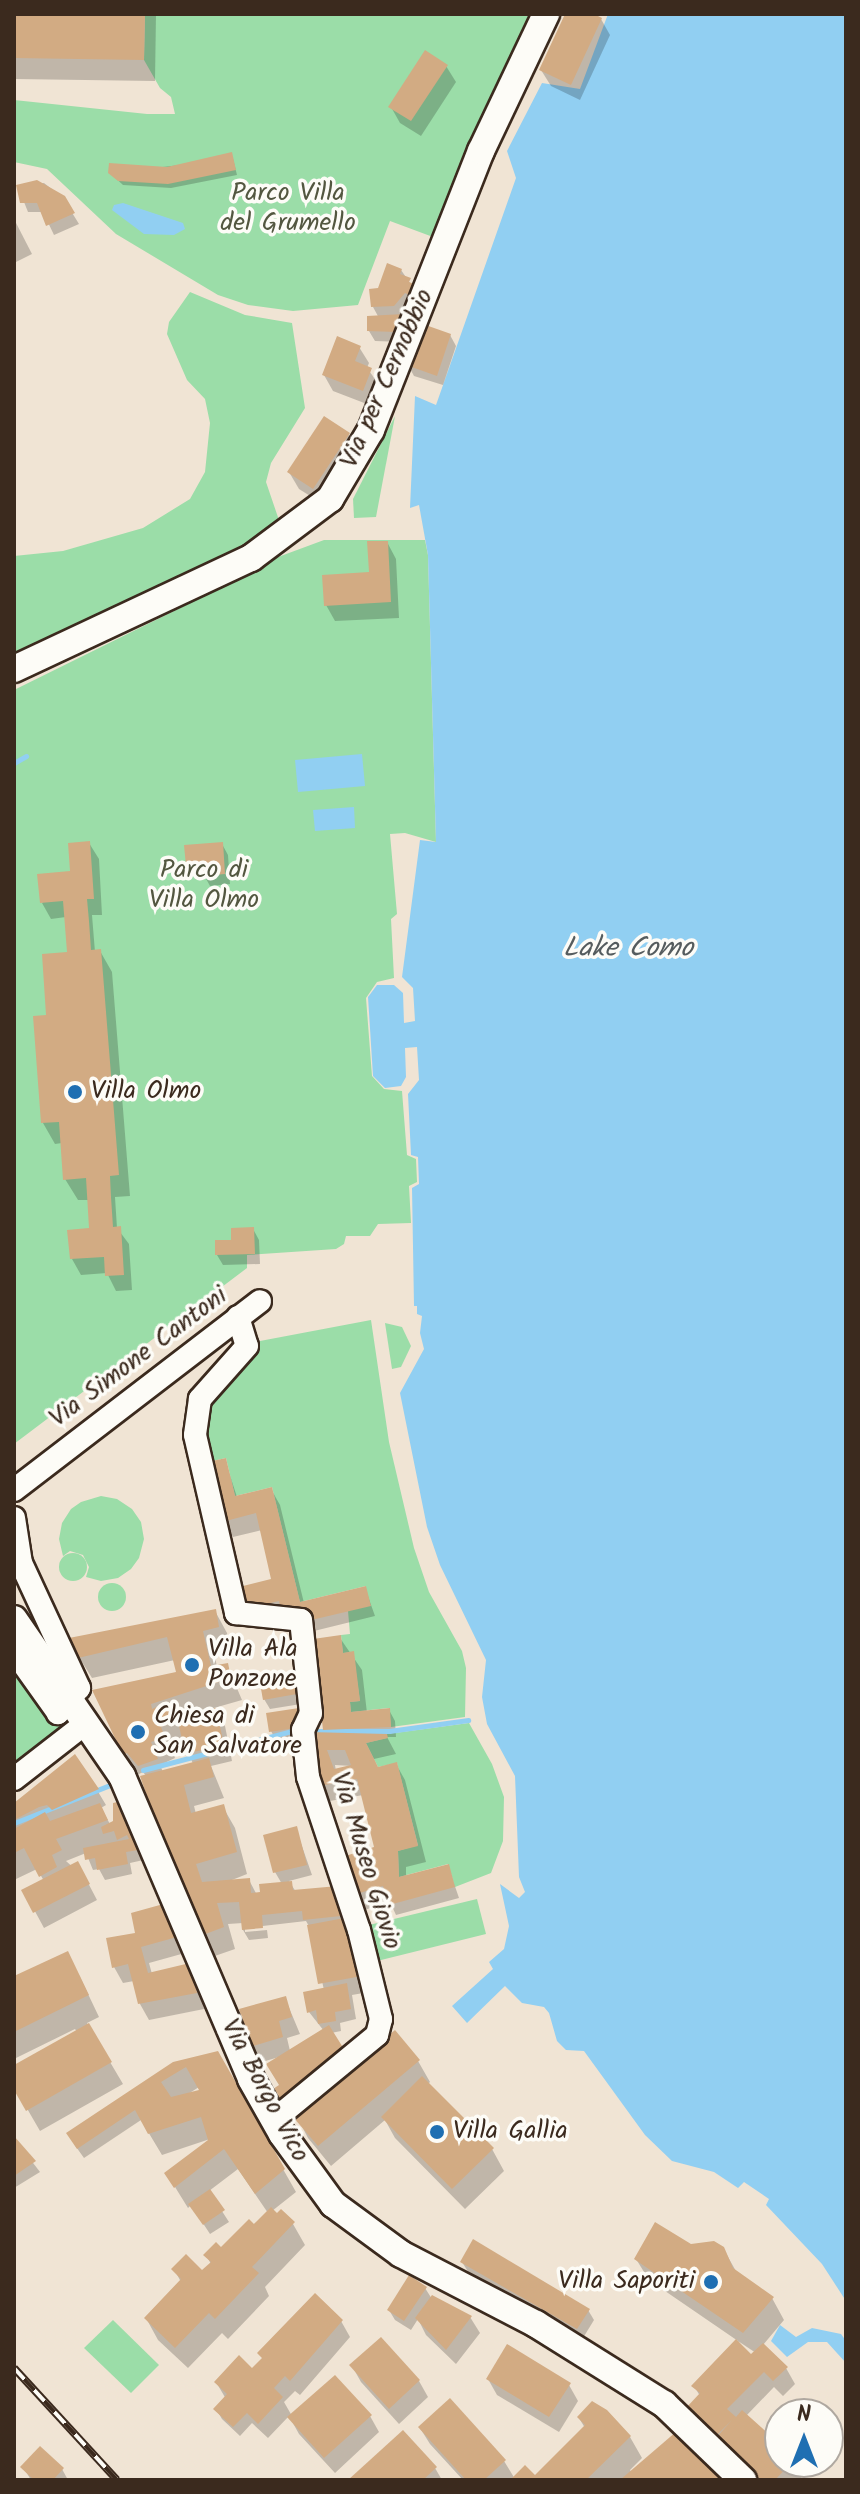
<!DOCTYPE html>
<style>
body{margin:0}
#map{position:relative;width:860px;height:2494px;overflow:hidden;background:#f0e4d4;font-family:Kalam,sans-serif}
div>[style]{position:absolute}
.green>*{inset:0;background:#9bdda8}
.round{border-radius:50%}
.water>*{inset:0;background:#91cff2}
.shadow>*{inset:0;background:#0003}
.stream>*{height:5px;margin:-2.5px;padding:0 2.5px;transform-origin:2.5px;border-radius:2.5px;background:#91cff2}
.building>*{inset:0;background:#d2ab83}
.roads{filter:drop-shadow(2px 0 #3b2a1e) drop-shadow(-2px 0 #3b2a1e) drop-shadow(0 2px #3b2a1e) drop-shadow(0 -2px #3b2a1e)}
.minor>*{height:22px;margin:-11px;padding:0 11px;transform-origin:11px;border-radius:11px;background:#fdfcf7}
.major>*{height:26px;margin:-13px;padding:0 13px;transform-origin:13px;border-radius:13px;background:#fdfcf7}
.rail>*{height:8px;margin-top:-4px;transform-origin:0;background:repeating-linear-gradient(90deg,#fdfcf7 0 15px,#3b2a1e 0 30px);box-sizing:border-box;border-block:2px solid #3b2a1e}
.dots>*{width:22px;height:22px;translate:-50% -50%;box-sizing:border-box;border:4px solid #fdfcf7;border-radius:50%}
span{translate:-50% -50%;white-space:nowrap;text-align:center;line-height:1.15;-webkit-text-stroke:7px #fdfcf7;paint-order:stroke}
.park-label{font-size:26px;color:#535740}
.street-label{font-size:26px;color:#3b2a1e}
.poi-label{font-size:26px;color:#3b2a1e}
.left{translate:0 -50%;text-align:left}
.right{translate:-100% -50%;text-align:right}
.water-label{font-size:28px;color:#555c5e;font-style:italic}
.frame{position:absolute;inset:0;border:16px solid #3b2a1e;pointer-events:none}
.north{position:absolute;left:764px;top:2398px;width:80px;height:80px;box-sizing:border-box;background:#fdfcf7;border:2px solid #afa8a0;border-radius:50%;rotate:0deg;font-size:22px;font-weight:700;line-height:32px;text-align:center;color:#3b2a1e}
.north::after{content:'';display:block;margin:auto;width:28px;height:36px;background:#1f6fb2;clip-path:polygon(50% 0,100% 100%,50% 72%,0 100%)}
</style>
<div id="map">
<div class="green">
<div style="clip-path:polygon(145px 14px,534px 14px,470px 146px,433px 237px,390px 221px,358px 305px,293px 311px,248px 305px,218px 295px,116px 234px,47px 169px,14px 162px,14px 100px,147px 114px,175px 114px,171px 97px,160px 88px,144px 60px)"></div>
<div style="clip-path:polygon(190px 292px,245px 315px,292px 323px,305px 408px,271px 463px,266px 482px,282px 529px,14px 662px,14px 556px,63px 551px,143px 528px,190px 499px,205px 472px,210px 423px,205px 399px,187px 380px,167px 334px,169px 322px)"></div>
<div style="clip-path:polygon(395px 416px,376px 517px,354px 518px,353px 499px)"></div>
<div style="clip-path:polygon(324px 540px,425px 540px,428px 555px,436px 842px,405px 833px,390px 834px,397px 914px,391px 919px,394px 978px,377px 982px,366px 998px,372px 1076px,384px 1089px,402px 1091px,407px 1155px,416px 1159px,417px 1182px,409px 1186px,411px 1223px,378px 1224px,370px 1236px,346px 1236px,344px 1244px,336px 1249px,247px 1255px,247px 1268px,14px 1444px,14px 690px,247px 575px,262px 563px)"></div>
<div style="clip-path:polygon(371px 1320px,389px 1442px,414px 1548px,429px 1592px,462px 1651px,466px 1668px,465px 1717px,391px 1727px,389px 1708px,351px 1712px,350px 1702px,360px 1701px,353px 1652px,343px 1653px,341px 1635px,350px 1634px,348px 1611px,366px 1586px,300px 1602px,272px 1487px,235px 1496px,226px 1458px,208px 1462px,201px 1433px,208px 1395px,260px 1341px)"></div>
<div style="clip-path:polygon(385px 1323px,402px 1327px,411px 1346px,401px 1367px,392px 1369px)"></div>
<div style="clip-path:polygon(101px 1496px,117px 1499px,132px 1509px,141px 1522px,144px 1539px,139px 1558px,131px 1569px,118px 1578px,101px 1581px,86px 1577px,89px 1567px,83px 1555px,70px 1551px,63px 1556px,59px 1539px,62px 1523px,71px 1509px,81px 1502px)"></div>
<div class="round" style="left:59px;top:1553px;width:28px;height:28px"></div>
<div class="round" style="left:98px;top:1583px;width:28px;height:28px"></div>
<div style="clip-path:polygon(14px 1670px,61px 1728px,14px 1766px)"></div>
<div style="clip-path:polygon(469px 1723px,492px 1764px,504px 1797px,503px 1841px,491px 1873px,455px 1887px,448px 1864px,399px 1877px,398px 1851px,418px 1845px,397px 1763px,378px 1767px,366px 1743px,387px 1738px,387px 1734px)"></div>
<div style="clip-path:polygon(477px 1899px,486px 1934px,377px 1961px,369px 1925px)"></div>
<div style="clip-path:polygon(113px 2320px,159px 2365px,131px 2393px,84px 2348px)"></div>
</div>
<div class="water">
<div style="clip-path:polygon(608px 14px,846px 14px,846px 2301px,822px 2264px,766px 2205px,769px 2199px,744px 2182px,738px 2188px,714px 2172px,672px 2161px,645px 2135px,584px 2051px,566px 2050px,557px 2041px,549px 2013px,544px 2007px,522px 2003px,505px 1986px,467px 2023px,452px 2006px,493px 1969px,489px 1962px,504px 1949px,509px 1926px,500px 1884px,519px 1898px,525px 1892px,519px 1877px,515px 1776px,487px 1724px,482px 1697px,486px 1660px,440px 1565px,427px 1527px,400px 1393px,424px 1349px,420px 1333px,422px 1316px,417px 1314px,417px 1306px,414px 1306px,412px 1188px,419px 1184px,418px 1157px,411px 1155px,408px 1094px,419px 1080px,417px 1047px,405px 1048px,406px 1077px,401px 1086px,385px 1088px,373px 1076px,368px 997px,377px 985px,394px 985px,403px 993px,404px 1023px,415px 1021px,413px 988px,402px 977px,420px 840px,436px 842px,428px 555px,419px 505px,410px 508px,415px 396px,436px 405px,516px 178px,507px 151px,542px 83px,580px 89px)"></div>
<div style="clip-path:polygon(123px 203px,183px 223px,185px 229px,174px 235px,144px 234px,112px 210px,114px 205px)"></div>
<div style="clip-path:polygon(362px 754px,365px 786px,298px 792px,295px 760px)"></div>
<div style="clip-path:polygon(354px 807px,355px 828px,315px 831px,313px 810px)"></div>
<div style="clip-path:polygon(780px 2325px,796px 2337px,812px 2328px,841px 2334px,846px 2341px,846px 2363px,827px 2342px,808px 2342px,787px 2357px,771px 2341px)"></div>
</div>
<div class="shadow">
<div style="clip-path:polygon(14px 14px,156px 14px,155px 81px,14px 79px)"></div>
<div style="clip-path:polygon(567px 14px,589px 14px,601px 19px,610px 35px,580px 100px,551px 86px,541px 70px)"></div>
<div style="clip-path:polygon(446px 66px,456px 82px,421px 136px,400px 123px,391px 107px)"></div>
<div style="clip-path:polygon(233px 159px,237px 175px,171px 188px,123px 185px,110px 173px)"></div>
<div style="clip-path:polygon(44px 183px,63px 198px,79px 224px,54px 235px,43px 212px,28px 212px,18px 187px)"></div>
<div style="clip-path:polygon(14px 219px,32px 254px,14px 263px)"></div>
<div style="clip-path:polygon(401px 270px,419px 296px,401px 313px,408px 326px,403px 342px,375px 341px,369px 331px,379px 318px,373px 307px,380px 290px)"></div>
<div style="clip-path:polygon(450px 335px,456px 346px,443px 385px,414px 376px,408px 365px)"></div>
<div style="clip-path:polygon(359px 347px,369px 363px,367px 368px,380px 386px,372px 406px,333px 391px,324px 375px)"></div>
<div style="clip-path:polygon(348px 434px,357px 450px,323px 504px,299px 489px,289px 472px)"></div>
<div style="clip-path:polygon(387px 542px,396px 559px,399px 618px,335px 621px,326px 605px,371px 574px)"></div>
<div style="clip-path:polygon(89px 843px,99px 859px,102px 915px,92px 915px,95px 952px,100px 951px,112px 972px,130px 1196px,115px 1197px,117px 1228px,129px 1244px,132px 1290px,116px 1291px,107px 1273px,81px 1275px,72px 1259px,92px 1230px,89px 1200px,78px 1200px,65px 1179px,62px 1143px,55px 1144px,43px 1123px,48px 1016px,70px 954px,66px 917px,51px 919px,42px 903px,72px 873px)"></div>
<div style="clip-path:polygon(222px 844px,228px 855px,230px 884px,210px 886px,204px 875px,194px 876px,188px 865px)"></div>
<div style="clip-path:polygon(253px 1229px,259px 1240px,260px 1264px,223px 1265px,217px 1255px)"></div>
<div style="clip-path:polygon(225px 1460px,237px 1497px,271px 1489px,280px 1505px,304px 1603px,365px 1588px,375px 1616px,314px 1631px,299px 1617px,252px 1625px,274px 1580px,262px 1530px,233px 1537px,224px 1521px)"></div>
<div style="clip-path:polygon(evenodd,215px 1611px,227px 1633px,230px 1649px,214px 1652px,217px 1667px,227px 1665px,242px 1700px,214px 1708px,225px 1726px,232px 1761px,211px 1766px,224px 1798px,194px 1806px,196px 1814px,223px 1807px,235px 1828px,247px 1874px,227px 1882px,249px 1880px,257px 1895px,282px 1884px,275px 1872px,296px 1829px,312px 1875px,289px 1881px,296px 1892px,337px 1888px,369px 1992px,352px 1995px,356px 2019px,340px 2023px,341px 2031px,331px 2033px,353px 2069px,418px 2061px,430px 2082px,428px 2084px,492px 2149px,504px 2171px,465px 2209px,395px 2138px,385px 2120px,331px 2166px,308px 2138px,281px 2086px,279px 2057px,262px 2062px,252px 2046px,285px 1998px,300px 2034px,287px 2038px,290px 2051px,324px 2031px,309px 2012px,324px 1990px,310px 1928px,306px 1921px,245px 1928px,245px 1932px,267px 1930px,268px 1938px,249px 1940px,243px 1930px,243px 1923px,228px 1924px,235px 1949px,209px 1958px,146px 1776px,143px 1772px,137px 1775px,95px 1691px,178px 1674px,175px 1660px,92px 1678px,79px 1657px,215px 1611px,185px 1743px,193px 1764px,163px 1772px,160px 1765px,175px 1758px,171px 1749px,185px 1743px)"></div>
<div style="clip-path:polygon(evenodd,340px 1638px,362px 1670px,367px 1713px,389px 1710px,395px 1721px,396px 1737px,387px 1737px,396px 1754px,374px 1759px,378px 1769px,396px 1764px,405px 1780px,426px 1862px,406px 1867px,406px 1877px,448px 1866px,459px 1898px,396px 1915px,390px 1902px,364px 1910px,355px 1894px,376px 1848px,363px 1795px,330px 1801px,321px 1785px,329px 1735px,325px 1729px,340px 1638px,335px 1765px,352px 1766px,336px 1771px,335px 1765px)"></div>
<div style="clip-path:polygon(292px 1674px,301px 1704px,270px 1709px,264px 1699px)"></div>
<div style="clip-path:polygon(297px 1710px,306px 1737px,277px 1742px,271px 1731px)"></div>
<div style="clip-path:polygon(97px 1790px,106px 1805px,101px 1808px,110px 1824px,115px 1822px,115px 1805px,148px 1859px,130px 1863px,132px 1874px,105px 1880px,99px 1869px,93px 1870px,86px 1853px,66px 1861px,86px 1879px,97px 1900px,44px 1928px,24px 1891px,44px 1881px,37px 1869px,14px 1880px,14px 1806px)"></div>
<div style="clip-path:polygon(166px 1905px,185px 1953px,149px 1963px,152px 1974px,189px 1965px,198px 1981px,204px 2009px,149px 2020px,140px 2004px,134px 1981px,123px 1983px,114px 1967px)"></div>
<div style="clip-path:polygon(79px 1975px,99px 2017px,87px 2023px,123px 2084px,40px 2131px,14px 2086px,14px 2067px,77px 2032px,75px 2029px,14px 2059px,14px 1978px)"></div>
<div style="clip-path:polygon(evenodd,217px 2053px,296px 2192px,272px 2211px,293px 2224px,305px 2245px,265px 2287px,269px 2296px,228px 2339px,222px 2333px,188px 2368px,158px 2340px,146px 2318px,181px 2282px,174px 2269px,202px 2273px,211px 2264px,206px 2255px,221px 2250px,268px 2213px,238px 2169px,209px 2191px,229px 2222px,210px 2234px,191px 2205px,188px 2208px,167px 2174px,210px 2139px,162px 2155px,141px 2120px,84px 2158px,74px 2144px,174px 2064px,217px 2053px,199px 2087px,202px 2091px,188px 2094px,199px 2087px)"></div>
<div style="clip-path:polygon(14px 2138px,40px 2172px,14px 2188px)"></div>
<div style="clip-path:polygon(evenodd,691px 2246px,723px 2248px,737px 2273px,772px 2298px,784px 2320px,763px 2345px,786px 2368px,795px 2384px,783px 2396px,774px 2387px,746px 2416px,780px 2447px,780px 2462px,795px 2462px,803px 2475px,799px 2480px,755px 2480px,697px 2425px,700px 2396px,694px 2386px,738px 2341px,649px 2280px,636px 2259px,691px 2246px,738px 2341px,756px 2353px,751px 2357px,738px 2341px)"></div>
<div style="clip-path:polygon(462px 2262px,588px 2310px,594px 2320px,583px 2338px,472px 2278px)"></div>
<div style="clip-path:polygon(425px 2288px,432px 2299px,470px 2317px,480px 2333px,456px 2364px,426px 2335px,418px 2319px,411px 2330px,395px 2320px,389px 2310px)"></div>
<div style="clip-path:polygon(341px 2321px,350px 2337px,300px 2395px,295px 2391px,284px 2402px,292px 2416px,370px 2416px,379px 2432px,335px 2473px,299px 2434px,289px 2416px,268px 2438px,252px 2423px,240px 2436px,222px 2419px,216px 2409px,226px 2399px,216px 2382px,252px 2371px)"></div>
<div style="clip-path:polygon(352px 2366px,419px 2381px,428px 2397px,399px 2424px,361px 2382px)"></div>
<div style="clip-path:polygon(488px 2379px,569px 2385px,578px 2401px,559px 2432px,497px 2395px)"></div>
<div style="clip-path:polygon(579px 2418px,630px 2437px,642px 2458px,630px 2470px,632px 2473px,723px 2480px,463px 2480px,430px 2444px,420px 2428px,504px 2461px,515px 2479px,535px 2477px,585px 2428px)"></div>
<div style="clip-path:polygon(23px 2467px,62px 2469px,68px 2480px,31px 2480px)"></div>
<div style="clip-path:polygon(435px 2468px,442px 2480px,351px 2480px)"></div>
</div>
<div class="stream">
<div style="left:14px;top:763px;width:14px;rotate:-30deg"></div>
<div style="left:312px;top:1731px;width:77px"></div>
<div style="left:389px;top:1731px;width:80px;rotate:-7.9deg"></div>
<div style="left:143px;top:1770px;width:158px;rotate:-14.7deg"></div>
<div style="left:14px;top:1823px;width:109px;rotate:-21.6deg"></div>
</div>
<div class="building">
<div style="clip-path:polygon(14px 14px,145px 14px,144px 60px,14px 58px)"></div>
<div style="clip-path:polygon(565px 14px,594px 14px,602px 18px,571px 85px,539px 70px)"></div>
<div style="clip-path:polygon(425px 50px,448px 65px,411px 121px,388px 107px)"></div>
<div style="clip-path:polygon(232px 152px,236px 170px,168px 184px,118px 181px,108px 173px,109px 163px,167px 167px)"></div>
<div style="clip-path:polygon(37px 180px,65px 196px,75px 213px,46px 226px,37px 203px,20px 203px,16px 185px)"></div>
<div style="clip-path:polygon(387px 263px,402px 269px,400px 274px,411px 278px,409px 282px,414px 284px,410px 295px,405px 293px,394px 306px,371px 307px,369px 289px,378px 288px)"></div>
<div style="clip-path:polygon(404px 314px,397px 332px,367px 331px,367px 316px)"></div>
<div style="clip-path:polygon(420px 323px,451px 334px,437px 376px,406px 365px)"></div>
<div style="clip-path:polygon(337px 336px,361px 346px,355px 361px,372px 368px,363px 391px,322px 375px)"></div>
<div style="clip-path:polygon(324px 416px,350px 433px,313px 489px,287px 472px)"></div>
<div style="clip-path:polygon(367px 541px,388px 541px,391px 602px,324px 606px,322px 575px,369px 572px)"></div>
<div style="clip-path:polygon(90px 841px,94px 899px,87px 899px,89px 921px,91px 950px,101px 949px,119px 1175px,110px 1176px,111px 1197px,113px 1227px,121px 1226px,124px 1275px,105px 1276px,104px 1257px,70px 1259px,67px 1230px,89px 1228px,86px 1178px,63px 1180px,59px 1122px,41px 1123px,33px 1016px,46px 1015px,42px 954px,67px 952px,63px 901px,40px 903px,37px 874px,70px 871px,68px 843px)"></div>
<div style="clip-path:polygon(223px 842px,225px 874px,202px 876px,201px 865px,186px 866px,184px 845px)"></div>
<div style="clip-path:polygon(254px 1227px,255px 1254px,215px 1255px,215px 1240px,231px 1240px,231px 1228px)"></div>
<div style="clip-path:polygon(226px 1458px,235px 1496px,272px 1487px,300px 1602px,366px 1586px,371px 1606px,307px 1621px,292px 1608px,281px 1610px,279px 1601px,240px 1610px,235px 1588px,271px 1579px,256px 1513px,222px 1522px,208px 1462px)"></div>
<div style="clip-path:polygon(216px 1609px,219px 1627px,203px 1631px,211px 1666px,228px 1663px,231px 1678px,151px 1704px,152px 1709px,168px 1702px,176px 1721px,161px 1727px,165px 1737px,151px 1742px,158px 1759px,138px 1766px,127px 1753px,123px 1755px,92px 1690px,176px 1672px,167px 1637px,78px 1658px,69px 1638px)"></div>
<div style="clip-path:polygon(341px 1635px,343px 1653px,354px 1651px,360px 1701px,350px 1702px,351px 1712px,390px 1708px,391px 1727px,323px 1730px,313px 1639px)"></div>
<div style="clip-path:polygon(293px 1672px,297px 1694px,263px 1700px,259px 1678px)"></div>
<div style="clip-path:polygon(216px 1708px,224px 1745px,185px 1754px,177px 1716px)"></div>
<div style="clip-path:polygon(299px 1708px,302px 1727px,269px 1732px,266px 1713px)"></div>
<div style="clip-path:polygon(evenodd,309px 1732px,387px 1734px,388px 1738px,366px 1743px,378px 1767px,397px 1762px,418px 1846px,398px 1851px,399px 1877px,449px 1864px,455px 1887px,389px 1905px,383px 1886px,353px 1895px,342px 1857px,374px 1847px,357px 1779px,319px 1786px,309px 1732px,327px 1750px,345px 1750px,351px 1765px,334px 1769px,327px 1750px)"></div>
<div style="clip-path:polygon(75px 1754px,99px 1789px,52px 1810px,47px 1805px,39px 1807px,14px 1820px,14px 1803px)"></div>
<div style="clip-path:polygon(209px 1758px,214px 1777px,184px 1785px,191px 1813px,224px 1804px,237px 1852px,196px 1864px,202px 1882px,250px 1878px,251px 1893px,260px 1892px,259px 1884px,292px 1881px,293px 1890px,338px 1886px,341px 1916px,303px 1920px,302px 1911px,262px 1915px,263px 1928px,242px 1930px,239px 1902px,217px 1903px,224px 1927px,195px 1938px,140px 1776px)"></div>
<div style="clip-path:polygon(126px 1800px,144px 1849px,126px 1852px,128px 1864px,97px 1870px,95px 1858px,85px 1860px,83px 1848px,129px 1839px,127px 1835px,117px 1840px,114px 1831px,103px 1834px,101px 1827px,113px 1821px,113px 1803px)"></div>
<div style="clip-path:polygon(100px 1803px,108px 1820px,56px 1839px,62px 1850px,52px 1855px,57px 1867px,39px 1877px,24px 1848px,14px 1853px,14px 1829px,45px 1812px,50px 1821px)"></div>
<div style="clip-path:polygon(297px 1826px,307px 1865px,273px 1873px,263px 1835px)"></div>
<div style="clip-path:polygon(78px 1861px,90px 1884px,33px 1913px,21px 1890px)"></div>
<div style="clip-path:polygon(167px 1903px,177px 1937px,141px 1947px,148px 1973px,190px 1963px,197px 1993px,138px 2004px,128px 1964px,112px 1968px,106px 1938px,135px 1933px,131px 1913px)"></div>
<div style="clip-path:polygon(350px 1917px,362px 1976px,318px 1984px,307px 1925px)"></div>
<div style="clip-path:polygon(68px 1951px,89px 1995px,14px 2032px,14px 1976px)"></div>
<div style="clip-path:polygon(347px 1983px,351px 2009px,335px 2012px,336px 2021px,318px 2024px,316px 2010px,307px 2013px,303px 1992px)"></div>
<div style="clip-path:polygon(286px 1996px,292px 2017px,279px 2021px,283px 2037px,250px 2047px,239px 2009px)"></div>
<div style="clip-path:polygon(89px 2023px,112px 2062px,26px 2111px,14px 2090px,14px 2065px)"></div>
<div style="clip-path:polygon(329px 2025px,347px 2054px,282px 2103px,273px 2089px,279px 2085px,266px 2064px)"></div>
<div style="clip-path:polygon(395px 2030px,420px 2060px,318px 2146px,293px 2117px)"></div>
<div style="clip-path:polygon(evenodd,218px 2051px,285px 2169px,255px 2194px,224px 2149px,174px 2188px,164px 2173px,208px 2140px,201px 2117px,148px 2134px,135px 2110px,77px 2149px,66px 2133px,173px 2062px,218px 2051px,186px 2067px,199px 2090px,171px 2097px,161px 2082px,186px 2067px)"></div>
<div style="clip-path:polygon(422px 2076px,494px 2148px,452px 2189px,381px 2117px)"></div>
<div style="clip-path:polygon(14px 2136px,36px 2161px,14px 2176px)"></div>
<div style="clip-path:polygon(210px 2189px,225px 2210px,203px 2225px,188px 2204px)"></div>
<div style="clip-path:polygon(271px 2207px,277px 2213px,281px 2209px,295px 2222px,252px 2267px,259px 2273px,215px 2319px,209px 2313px,175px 2348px,144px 2318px,181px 2279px,171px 2269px,186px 2254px,202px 2270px,211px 2262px,203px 2255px,216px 2242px,221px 2247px,249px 2219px,254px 2224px)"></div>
<div style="clip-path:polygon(655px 2222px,691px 2244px,714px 2241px,724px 2247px,733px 2268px,774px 2297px,743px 2333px,634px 2259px)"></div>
<div style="clip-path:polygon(473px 2239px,590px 2309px,577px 2329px,460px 2262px)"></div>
<div style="clip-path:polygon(409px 2275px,427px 2287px,404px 2321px,387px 2310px)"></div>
<div style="clip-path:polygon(315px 2293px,343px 2320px,290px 2381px,285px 2376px,274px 2388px,283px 2397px,258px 2424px,247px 2413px,233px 2427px,213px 2409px,227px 2394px,214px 2382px,239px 2355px,252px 2368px,262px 2358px,257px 2353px)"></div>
<div style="clip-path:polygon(432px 2295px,472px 2316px,446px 2350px,415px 2318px)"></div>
<div style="clip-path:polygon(381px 2337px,420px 2380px,389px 2409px,349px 2365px)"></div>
<div style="clip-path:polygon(736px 2339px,751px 2354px,763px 2343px,788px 2367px,773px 2381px,764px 2372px,727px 2409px,736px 2417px,742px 2410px,780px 2444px,780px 2462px,792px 2462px,775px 2480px,761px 2480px,716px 2438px,732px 2420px,715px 2437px,685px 2409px,700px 2393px,691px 2386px)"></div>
<div style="clip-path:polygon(507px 2344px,571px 2383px,549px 2417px,486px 2379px)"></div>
<div style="clip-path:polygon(335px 2375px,372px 2415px,324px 2458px,287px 2417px)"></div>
<div style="clip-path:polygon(450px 2398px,506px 2460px,484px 2480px,466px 2480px,418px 2427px)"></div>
<div style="clip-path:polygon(592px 2401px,607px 2410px,631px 2436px,586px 2480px,510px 2480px,525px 2465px,535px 2475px,585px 2425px,577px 2417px)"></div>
<div style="clip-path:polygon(403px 2430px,437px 2467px,423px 2480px,348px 2480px)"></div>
<div style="clip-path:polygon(677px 2431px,726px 2480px,620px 2480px)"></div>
<div style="clip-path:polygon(40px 2446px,64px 2468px,53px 2480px,34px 2480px,20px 2467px)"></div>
</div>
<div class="roads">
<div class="minor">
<div style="left:238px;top:1317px;width:30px;rotate:73deg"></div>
<div style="left:247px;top:1346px;width:71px;rotate:131.6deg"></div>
<div style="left:200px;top:1399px;width:36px;rotate:98deg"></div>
<div style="left:195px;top:1435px;width:183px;rotate:77deg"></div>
<div style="left:236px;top:1613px;width:65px;rotate:6.1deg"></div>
<div style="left:301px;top:1620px;width:94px;rotate:83.9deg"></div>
<div style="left:311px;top:1713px;width:19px;rotate:115deg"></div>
<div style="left:303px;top:1730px;width:47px;rotate:83.9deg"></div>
<div style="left:308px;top:1777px;width:161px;rotate:71.6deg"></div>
<div style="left:359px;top:1930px;width:92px;rotate:76.1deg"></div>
<div style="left:381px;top:2019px;width:16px;rotate:104deg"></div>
<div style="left:377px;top:2035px;width:134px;rotate:140.5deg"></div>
<div style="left:14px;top:1490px;width:310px;rotate:-37.5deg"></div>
<div style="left:14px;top:1518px;width:46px;rotate:81.2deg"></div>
<div style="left:21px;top:1563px;width:138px;rotate:65.1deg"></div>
<div style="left:79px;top:1688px;width:33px;rotate:130deg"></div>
<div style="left:58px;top:1713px;width:76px;rotate:-125.4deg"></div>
<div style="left:14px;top:1779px;width:91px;rotate:-37.9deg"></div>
</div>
<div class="major">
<div style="left:14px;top:669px;width:262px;rotate:-25.1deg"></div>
<div style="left:251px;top:558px;width:99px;rotate:-36.8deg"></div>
<div style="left:330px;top:499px;width:80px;rotate:-59.3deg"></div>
<div style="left:371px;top:430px;width:300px;rotate:-68.5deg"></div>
<div style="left:481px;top:151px;width:152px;rotate:-64.6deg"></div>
<div style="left:14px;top:1619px;width:191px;rotate:55.5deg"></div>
<div style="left:122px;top:1776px;width:329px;rotate:66.9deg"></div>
<div style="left:251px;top:2079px;width:63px;rotate:60.6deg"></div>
<div style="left:282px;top:2134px;width:87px;rotate:53.9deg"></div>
<div style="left:333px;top:2204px;width:84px;rotate:36.3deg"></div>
<div style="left:401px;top:2254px;width:152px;rotate:27.4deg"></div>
<div style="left:536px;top:2324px;width:151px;rotate:32deg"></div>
<div style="left:664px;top:2404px;width:110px;rotate:43.9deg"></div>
</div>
</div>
<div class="rail">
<div style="left:14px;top:2368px;width:152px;rotate:47.4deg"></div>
</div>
<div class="dots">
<div style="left:75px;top:1092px;background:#1f6fb2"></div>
<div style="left:192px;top:1665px;background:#1f6fb2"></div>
<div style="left:138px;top:1732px;background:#1f6fb2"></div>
<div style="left:437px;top:2132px;background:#1f6fb2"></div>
<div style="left:711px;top:2282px;background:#1f6fb2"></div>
</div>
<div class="park-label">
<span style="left:288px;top:209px">Parco Villa<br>del Grumello</span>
<span style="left:204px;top:886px">Parco di<br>Villa Olmo</span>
</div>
<div class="street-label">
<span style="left:388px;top:379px;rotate:-66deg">Via per Cernobbio</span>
<span style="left:139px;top:1358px;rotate:-37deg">Via Simone Cantoni</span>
<span style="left:365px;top:1861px;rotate:73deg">Via Museo Giovio</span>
<span style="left:264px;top:2091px;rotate:62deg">Via Borgo Vico</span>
</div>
<div class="poi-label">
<span class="left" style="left:91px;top:1092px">Villa Olmo</span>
<span class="left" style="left:208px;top:1665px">Villa Ala<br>Ponzone</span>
<span class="left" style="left:154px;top:1732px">Chiesa di<br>San Salvatore</span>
<span class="left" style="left:453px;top:2132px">Villa Gallia</span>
<span class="right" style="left:695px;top:2282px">Villa Saporiti</span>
</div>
<div class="water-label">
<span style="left:628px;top:949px">Lake Como</span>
</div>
<div class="frame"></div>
<div class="north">N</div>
</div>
